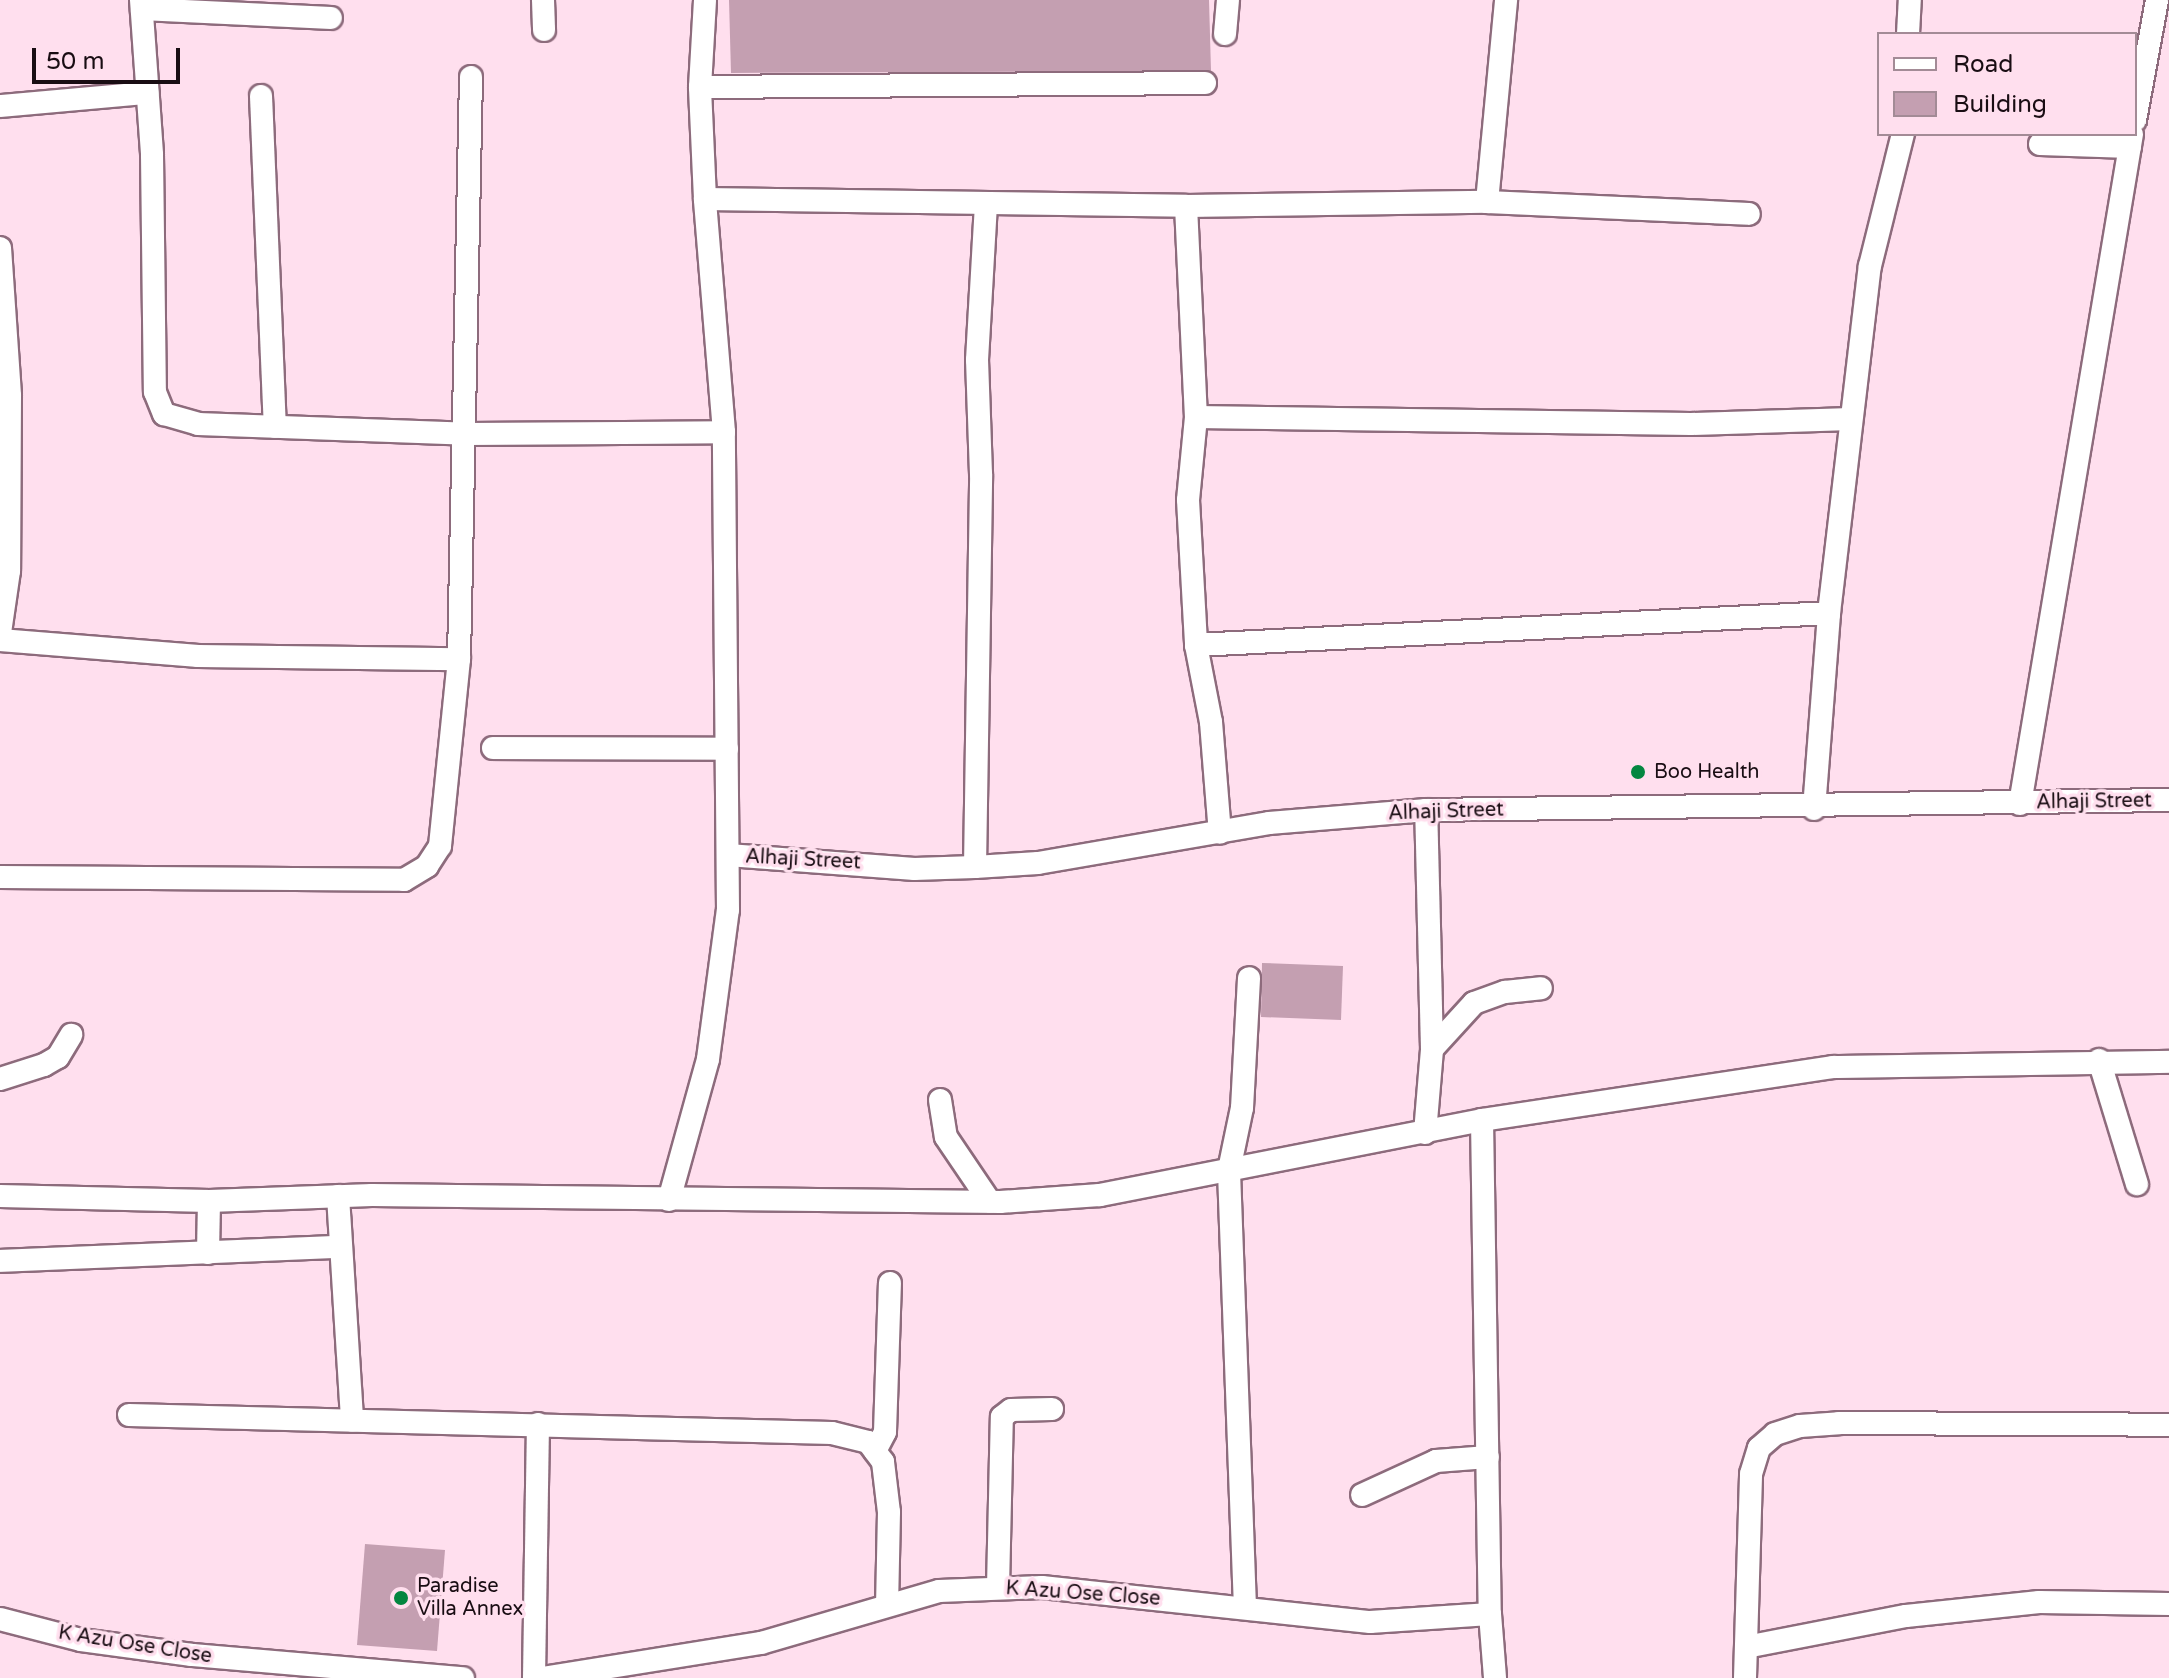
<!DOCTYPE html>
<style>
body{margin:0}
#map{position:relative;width:2169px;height:1678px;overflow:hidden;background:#ffdfee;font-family:"Varela Round",sans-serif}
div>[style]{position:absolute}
.building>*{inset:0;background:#c49fb1}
.roads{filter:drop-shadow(2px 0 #8d6b7c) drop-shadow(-2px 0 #8d6b7c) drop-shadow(0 2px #8d6b7c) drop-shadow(0 -2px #8d6b7c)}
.minor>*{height:22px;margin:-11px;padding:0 11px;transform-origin:11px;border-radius:11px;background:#fff}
.dots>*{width:22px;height:22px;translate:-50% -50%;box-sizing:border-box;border:4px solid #ffdfee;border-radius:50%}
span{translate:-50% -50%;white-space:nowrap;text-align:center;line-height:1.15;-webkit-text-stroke:7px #ffdfee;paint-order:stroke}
.poi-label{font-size:20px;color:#190d13}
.left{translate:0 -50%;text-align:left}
.street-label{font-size:20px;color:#190d13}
.legend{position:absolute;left:1877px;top:32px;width:260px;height:104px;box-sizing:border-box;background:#ffdfee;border:2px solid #a38b96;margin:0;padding:10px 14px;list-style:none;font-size:24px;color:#190d13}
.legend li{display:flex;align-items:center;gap:16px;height:40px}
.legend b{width:40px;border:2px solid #a38b96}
.scale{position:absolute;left:32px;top:48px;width:148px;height:36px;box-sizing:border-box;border:4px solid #190d13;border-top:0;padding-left:10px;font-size:24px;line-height:28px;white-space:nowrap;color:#190d13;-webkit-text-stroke:6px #ffdfee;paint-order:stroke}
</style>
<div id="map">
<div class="building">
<div style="clip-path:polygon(729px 0,1209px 0,1211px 71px,731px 73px)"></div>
<div style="clip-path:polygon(1262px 963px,1343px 966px,1341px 1020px,1261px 1017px)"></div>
<div style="clip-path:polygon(365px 1544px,445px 1550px,437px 1651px,357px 1645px)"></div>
</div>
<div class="roads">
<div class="minor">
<div style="left:141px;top:0;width:155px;rotate:85.9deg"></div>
<div style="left:152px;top:155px;width:237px;rotate:89.3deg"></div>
<div style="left:155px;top:392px;width:24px;rotate:68deg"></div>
<div style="left:164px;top:414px;width:35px;rotate:16deg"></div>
<div style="left:198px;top:424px;width:269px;rotate:2.1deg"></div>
<div style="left:467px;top:434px;width:257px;rotate:-0.4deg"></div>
<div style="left:543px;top:0;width:30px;rotate:88deg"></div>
<div style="left:142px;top:9px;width:189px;rotate:2.7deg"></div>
<div style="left:1225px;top:34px;width:34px;rotate:-85deg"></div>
<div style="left:1908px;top:34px;width:34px;rotate:-87deg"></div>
<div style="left:700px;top:87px;width:505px;rotate:-0.45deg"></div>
<div style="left:261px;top:96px;width:331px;rotate:87.6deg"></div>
<div style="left:0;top:106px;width:148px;rotate:-5.1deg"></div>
<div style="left:2135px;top:120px;width:122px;rotate:-79.6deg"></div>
<div style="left:2040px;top:144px;width:90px;rotate:1.9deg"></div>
<div style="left:705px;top:199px;width:481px;rotate:0.8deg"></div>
<div style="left:1186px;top:206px;width:301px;rotate:-0.8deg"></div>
<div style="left:1487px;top:202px;width:262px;rotate:2.6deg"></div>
<div style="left:1487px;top:202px;width:203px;rotate:-84.6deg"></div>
<div style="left:1186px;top:206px;width:211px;rotate:87.3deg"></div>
<div style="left:1196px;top:417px;width:83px;rotate:95.5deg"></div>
<div style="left:1188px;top:500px;width:145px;rotate:86.8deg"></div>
<div style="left:1196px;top:645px;width:78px;rotate:79deg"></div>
<div style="left:1211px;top:722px;width:111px;rotate:85.4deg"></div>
<div style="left:0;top:248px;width:148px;rotate:86.1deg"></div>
<div style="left:10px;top:396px;width:175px;rotate:90.3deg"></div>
<div style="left:9px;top:571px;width:63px;rotate:98.3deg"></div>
<div style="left:1196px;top:417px;width:495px;rotate:0.8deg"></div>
<div style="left:1691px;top:424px;width:160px;rotate:-1.8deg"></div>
<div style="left:0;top:640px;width:199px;rotate:4.6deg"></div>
<div style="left:198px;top:656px;width:261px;rotate:0.7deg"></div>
<div style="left:1196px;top:645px;width:634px;rotate:-2.89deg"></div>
<div style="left:493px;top:748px;width:234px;rotate:0.2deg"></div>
<div style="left:2020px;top:804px;width:679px;rotate:-80.51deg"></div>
<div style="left:1814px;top:809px;width:197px;rotate:-85.6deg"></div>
<div style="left:1829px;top:613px;width:349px;rotate:-83.3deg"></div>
<div style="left:1870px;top:266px;width:136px;rotate:-76deg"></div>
<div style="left:728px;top:855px;width:187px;rotate:4.3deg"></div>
<div style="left:914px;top:869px;width:61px;rotate:-1.9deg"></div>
<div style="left:975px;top:867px;width:63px;rotate:-3.6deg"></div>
<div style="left:1038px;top:863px;width:234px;rotate:-9.8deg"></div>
<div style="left:1269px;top:823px;width:158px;rotate:-4.7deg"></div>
<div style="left:1426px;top:810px;width:743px;rotate:-0.77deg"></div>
<div style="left:975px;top:867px;width:393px;rotate:-89.1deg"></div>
<div style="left:981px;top:474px;width:114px;rotate:-92deg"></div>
<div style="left:977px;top:360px;width:157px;rotate:-86.7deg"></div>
<div style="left:0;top:877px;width:404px;rotate:0.4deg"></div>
<div style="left:404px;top:880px;width:27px;rotate:-31deg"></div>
<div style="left:427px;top:866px;width:24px;rotate:-57deg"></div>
<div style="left:440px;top:846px;width:188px;rotate:-84.2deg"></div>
<div style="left:459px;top:659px;width:582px;rotate:-88.82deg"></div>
<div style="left:1432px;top:1049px;width:62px;rotate:-47.6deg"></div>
<div style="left:1474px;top:1003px;width:33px;rotate:-20deg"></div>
<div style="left:1505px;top:992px;width:36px;rotate:-6deg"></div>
<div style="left:2099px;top:1060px;width:130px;rotate:73deg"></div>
<div style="left:0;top:1079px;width:46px;rotate:-17.7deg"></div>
<div style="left:44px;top:1065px;width:16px;rotate:-30deg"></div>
<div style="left:58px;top:1057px;width:26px;rotate:-59deg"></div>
<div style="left:940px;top:1100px;width:37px;rotate:81deg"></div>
<div style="left:946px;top:1137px;width:78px;rotate:55.9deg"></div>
<div style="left:1482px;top:1120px;width:494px;rotate:89.1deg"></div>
<div style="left:1490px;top:1614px;width:64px;rotate:85.5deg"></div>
<div style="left:1425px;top:1133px;width:84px;rotate:-85.2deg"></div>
<div style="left:1432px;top:1049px;width:239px;rotate:-91.4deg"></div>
<div style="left:0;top:1196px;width:209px;rotate:1.4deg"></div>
<div style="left:209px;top:1201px;width:163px;rotate:-2.1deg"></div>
<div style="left:372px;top:1195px;width:628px;rotate:0.64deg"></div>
<div style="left:1000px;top:1202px;width:100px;rotate:-4deg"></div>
<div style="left:1100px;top:1195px;width:389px;rotate:-11.1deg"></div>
<div style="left:1482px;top:1120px;width:355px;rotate:-8.6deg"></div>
<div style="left:1833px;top:1067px;width:336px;rotate:-0.9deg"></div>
<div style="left:338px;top:1196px;width:225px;rotate:86.4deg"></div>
<div style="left:669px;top:1200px;width:146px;rotate:-74.5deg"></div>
<div style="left:708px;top:1059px;width:150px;rotate:-82.4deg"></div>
<div style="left:728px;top:910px;width:478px;rotate:-90.5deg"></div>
<div style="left:724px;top:432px;width:234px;rotate:-94.7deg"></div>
<div style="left:705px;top:199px;width:112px;rotate:-92.6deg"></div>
<div style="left:700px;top:87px;width:87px;rotate:-86.7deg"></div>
<div style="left:208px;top:1253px;width:52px;rotate:-88.9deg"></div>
<div style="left:0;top:1261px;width:341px;rotate:-2.4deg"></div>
<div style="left:129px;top:1415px;width:703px;rotate:1.47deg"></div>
<div style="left:832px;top:1433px;width:37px;rotate:14deg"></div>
<div style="left:868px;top:1442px;width:25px;rotate:53deg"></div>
<div style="left:883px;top:1462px;width:50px;rotate:83.2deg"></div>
<div style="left:889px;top:1512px;width:92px;rotate:91.2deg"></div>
<div style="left:875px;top:1451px;width:21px;rotate:-62deg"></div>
<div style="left:885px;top:1432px;width:149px;rotate:-88.1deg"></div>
<div style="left:1362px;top:1495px;width:81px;rotate:-24.7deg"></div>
<div style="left:1436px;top:1461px;width:52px;rotate:-4.4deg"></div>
<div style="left:998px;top:1587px;width:170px;rotate:-88.7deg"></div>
<div style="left:1002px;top:1417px;width:11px;rotate:-38deg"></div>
<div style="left:1011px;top:1410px;width:41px;rotate:-1.4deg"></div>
<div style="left:1245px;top:1608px;width:438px;rotate:-92.1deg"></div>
<div style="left:1229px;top:1170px;width:63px;rotate:-78.2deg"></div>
<div style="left:1242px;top:1108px;width:130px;rotate:-86.9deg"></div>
<div style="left:0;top:1619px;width:84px;rotate:14.5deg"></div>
<div style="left:81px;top:1640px;width:112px;rotate:7.7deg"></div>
<div style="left:192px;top:1655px;width:272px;rotate:4.9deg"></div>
<div style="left:1746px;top:1647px;width:163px;rotate:-11deg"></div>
<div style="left:1906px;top:1616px;width:134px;rotate:-6deg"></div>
<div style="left:2039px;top:1602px;width:130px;rotate:0.9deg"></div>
<div style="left:534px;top:1678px;width:254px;rotate:-89.1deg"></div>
<div style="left:542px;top:1678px;width:222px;rotate:-9.1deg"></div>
<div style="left:761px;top:1643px;width:185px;rotate:-16.3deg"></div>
<div style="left:939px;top:1591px;width:103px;rotate:-2.2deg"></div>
<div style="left:1042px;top:1587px;width:330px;rotate:6.1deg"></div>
<div style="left:1370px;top:1622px;width:120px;rotate:-3.8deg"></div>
<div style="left:1745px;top:1678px;width:204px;rotate:-88.3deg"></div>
<div style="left:1751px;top:1474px;width:27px;rotate:-73deg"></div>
<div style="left:1759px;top:1448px;width:21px;rotate:-41deg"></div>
<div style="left:1775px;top:1434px;width:26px;rotate:-18deg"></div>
<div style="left:1800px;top:1426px;width:39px;rotate:-4deg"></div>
<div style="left:1839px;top:1423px;width:330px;rotate:0.3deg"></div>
</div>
</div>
<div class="dots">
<div style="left:1638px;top:772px;background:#048640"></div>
<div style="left:401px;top:1598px;background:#048640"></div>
</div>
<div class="poi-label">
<span class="left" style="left:1654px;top:772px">Boo Health</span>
<span class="left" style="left:417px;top:1598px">Paradise<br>Villa Annex</span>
</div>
<div class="street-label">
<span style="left:2094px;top:802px;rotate:-1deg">Alhaji Street</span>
<span style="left:1446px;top:812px;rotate:-2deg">Alhaji Street</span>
<span style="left:803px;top:860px;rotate:3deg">Alhaji Street</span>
<span style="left:1083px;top:1594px;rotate:4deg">K Azu Ose Close</span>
<span style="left:135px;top:1645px;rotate:9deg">K Azu Ose Close</span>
</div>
<ul class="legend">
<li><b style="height:10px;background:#fff"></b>Road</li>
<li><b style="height:22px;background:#c49fb1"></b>Building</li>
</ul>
<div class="scale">50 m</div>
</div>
